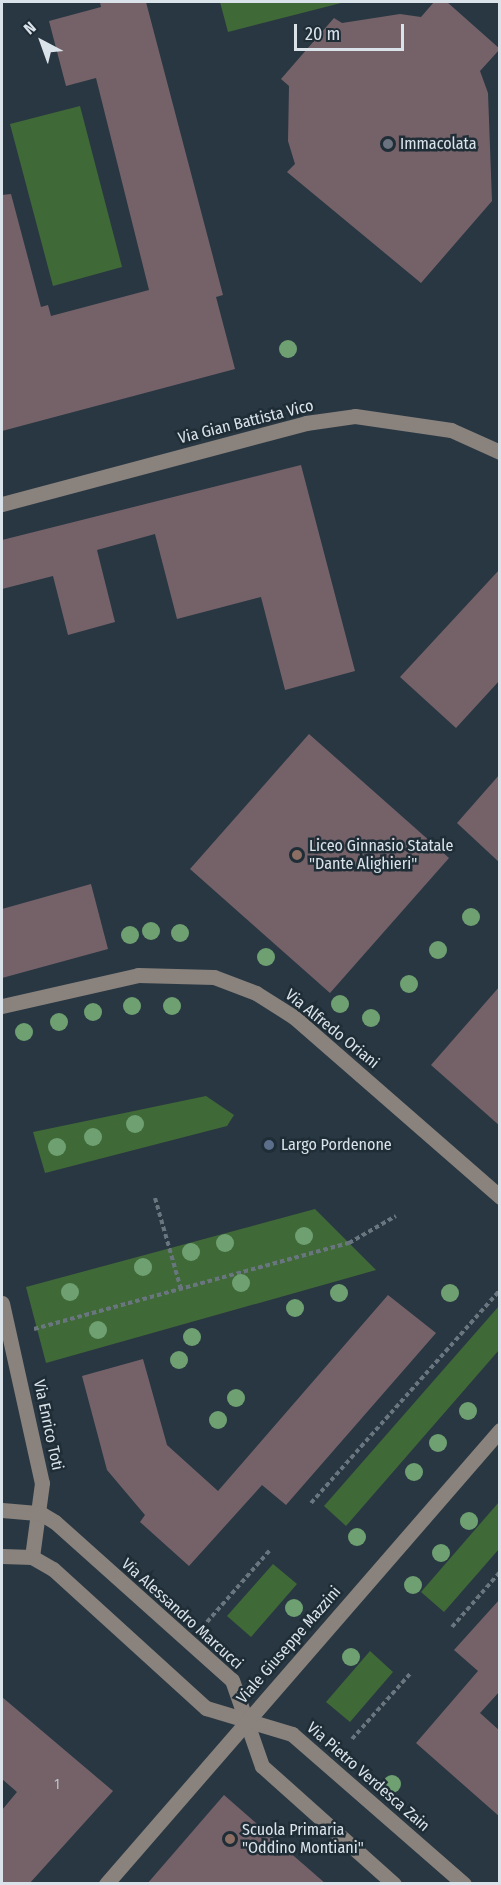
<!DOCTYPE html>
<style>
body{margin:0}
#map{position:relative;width:501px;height:1885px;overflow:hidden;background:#293742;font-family:"Fira Sans Condensed",sans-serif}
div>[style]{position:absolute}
.green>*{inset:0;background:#406938}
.building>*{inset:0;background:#756269}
.path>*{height:4px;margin-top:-2px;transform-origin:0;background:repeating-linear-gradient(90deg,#6a767f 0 4.5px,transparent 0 7.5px)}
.minor>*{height:15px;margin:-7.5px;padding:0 7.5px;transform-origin:7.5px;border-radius:7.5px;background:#89827d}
.trees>*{width:18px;height:18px;margin:-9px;border-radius:50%;background:#6ea071}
.dots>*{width:16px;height:16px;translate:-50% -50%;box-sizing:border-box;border:3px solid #1f2d37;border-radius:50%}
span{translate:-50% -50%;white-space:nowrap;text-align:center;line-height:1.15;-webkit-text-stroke:5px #1f2d37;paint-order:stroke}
.number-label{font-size:14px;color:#c2c3ca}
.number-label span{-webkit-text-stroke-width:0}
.poi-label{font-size:16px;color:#dbe3ea}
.left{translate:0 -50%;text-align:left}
.street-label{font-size:16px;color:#dbe3ea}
.frame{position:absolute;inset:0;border:3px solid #dbe3ea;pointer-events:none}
.north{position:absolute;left:12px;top:12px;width:60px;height:60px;-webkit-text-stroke:4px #1f2d37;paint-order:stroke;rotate:319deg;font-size:16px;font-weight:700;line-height:24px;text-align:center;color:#dbe3ea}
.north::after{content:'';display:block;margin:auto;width:21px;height:27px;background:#dbe3ea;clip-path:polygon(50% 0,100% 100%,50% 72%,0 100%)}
.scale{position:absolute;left:294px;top:24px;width:110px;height:27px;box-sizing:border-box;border:3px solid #dbe3ea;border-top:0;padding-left:8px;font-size:18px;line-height:21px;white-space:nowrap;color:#dbe3ea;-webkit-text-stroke:4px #1f2d37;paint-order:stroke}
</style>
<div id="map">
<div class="green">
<div style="clip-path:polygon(220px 2px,345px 2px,228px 32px)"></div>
<div style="clip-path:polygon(80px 106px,122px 267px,53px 286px,10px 124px)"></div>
<div style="clip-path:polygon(206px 1096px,234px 1115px,227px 1126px,45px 1173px,33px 1132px)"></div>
<div style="clip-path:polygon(315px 1209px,376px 1270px,46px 1363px,26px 1287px)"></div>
<div style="clip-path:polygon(499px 1306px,499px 1350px,346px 1526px,324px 1506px)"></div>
<div style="clip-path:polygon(499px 1502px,499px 1549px,444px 1612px,421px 1592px)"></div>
<div style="clip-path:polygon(273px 1564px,297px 1584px,251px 1637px,227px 1616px)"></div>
<div style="clip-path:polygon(370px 1651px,393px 1672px,350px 1722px,326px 1702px)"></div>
</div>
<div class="building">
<div style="clip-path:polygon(100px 2px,146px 2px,223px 295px,216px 297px,235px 369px,2px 431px,2px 195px,11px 194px,41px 307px,48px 305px,51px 316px,149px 290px,96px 78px,66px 86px,49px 21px,101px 7px)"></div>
<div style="clip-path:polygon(434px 2px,447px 2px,500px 49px,480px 71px,488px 93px,492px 201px,421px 283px,287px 172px,295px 164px,288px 141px,289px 86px,281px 79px,334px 18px,342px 23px,400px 14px,421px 17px)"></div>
<div style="clip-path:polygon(301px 465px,355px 671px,285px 690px,261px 597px,177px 619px,155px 534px,97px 550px,115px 622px,68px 635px,53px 576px,2px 589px,2px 540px)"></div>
<div style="clip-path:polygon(500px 569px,500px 680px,456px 728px,400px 677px)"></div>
<div style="clip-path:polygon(309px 734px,449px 858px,330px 993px,190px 869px)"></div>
<div style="clip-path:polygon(500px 774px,500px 863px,457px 823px)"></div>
<div style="clip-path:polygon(91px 884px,108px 949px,2px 978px,2px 909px)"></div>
<div style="clip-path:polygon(500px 986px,500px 1126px,431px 1065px)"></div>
<div style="clip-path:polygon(388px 1295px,436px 1333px,286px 1505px,262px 1485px,189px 1566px,140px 1522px,145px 1515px,107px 1470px,82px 1376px,143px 1359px,167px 1445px,218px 1491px)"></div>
<div style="clip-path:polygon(500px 1599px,500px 1691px,480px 1713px,500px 1731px,500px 1817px,416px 1743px,478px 1671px,454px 1650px)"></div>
<div style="clip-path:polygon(2px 1697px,113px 1791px,29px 1884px,2px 1884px,2px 1810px,17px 1792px,2px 1779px)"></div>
<div style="clip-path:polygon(224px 1795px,326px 1884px,147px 1884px)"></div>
</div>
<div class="path">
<div style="left:155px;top:1198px;width:95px;rotate:74.1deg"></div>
<div style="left:34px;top:1329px;width:327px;rotate:-15.3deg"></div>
<div style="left:349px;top:1243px;width:54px;rotate:-29.9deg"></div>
<div style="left:311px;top:1503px;width:285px;rotate:-48.4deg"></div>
<div style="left:207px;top:1622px;width:96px;rotate:-48.8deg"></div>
<div style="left:452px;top:1627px;width:73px;rotate:-48.9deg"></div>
<div style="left:352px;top:1739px;width:87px;rotate:-48.3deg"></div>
</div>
<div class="minor">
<div style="left:2px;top:504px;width:315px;rotate:-14.9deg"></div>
<div style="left:306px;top:423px;width:49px;rotate:-8.1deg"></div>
<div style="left:355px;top:416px;width:97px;rotate:8.3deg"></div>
<div style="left:451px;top:430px;width:54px;rotate:24.2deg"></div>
<div style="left:2px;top:1006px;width:139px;rotate:-12.8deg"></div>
<div style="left:138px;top:975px;width:76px;rotate:1.5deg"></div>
<div style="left:214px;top:977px;width:45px;rotate:20.9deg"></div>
<div style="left:256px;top:993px;width:45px;rotate:32.3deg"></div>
<div style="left:294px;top:1017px;width:274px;rotate:41.1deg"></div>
<div style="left:2px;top:1303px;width:184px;rotate:77.5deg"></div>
<div style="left:42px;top:1483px;width:75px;rotate:97.7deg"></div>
<div style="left:2px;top:1510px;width:38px;rotate:5deg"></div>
<div style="left:40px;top:1513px;width:17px;rotate:31deg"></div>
<div style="left:55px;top:1522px;width:237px;rotate:41.8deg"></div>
<div style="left:232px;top:1680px;width:91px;rotate:70.8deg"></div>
<div style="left:262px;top:1766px;width:177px;rotate:41.8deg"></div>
<div style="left:2px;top:1556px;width:30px;rotate:2deg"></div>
<div style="left:32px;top:1557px;width:24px;rotate:30deg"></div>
<div style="left:53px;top:1569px;width:207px;rotate:42.3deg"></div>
<div style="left:206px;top:1708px;width:90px;rotate:16.8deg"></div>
<div style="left:292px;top:1734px;width:228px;rotate:41.1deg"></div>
<div style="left:106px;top:1884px;width:601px;rotate:-49.05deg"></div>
</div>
<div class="trees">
<div style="left:288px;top:349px"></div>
<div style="left:471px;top:917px"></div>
<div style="left:151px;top:931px"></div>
<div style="left:180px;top:933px"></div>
<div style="left:130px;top:935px"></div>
<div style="left:438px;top:950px"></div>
<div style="left:266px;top:957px"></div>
<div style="left:409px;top:984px"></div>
<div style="left:340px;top:1004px"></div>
<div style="left:132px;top:1006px"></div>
<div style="left:172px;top:1006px"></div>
<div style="left:93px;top:1012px"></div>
<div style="left:371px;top:1018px"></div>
<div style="left:59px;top:1022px"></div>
<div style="left:24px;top:1032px"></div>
<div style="left:135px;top:1124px"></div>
<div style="left:93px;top:1137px"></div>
<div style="left:57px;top:1147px"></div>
<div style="left:304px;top:1236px"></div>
<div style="left:225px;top:1243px"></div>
<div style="left:191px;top:1252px"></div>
<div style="left:143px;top:1267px"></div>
<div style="left:241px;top:1283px"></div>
<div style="left:70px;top:1292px"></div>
<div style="left:339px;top:1293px"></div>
<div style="left:450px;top:1293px"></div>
<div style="left:295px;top:1308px"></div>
<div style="left:98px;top:1330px"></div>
<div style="left:192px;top:1337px"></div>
<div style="left:179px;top:1360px"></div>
<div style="left:236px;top:1398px"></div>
<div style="left:468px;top:1411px"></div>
<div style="left:218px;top:1420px"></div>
<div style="left:438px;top:1443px"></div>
<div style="left:414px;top:1472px"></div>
<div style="left:469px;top:1521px"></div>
<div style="left:357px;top:1537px"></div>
<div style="left:441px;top:1553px"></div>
<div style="left:413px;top:1585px"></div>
<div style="left:294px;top:1608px"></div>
<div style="left:351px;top:1657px"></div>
<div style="left:392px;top:1784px"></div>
</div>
<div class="dots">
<div style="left:388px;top:144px;background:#6b7280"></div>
<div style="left:297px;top:855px;background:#8d6e63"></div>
<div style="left:269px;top:1145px;background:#5c6f8a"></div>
<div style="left:230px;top:1839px;background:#8d6e63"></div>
</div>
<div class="number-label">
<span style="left:57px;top:1785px">1</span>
</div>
<div class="poi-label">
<span class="left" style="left:400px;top:144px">Immacolata</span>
<span class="left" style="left:309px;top:855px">Liceo Ginnasio Statale<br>"Dante Alighieri"</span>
<span class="left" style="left:281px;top:1145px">Largo Pordenone</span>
<span class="left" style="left:242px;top:1839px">Scuola Primaria<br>"Oddino Montiani"</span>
</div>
<div class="street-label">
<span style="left:246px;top:422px;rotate:-14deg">Via Gian Battista Vico</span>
<span style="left:332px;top:1029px;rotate:39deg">Via Alfredo Oriani</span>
<span style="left:48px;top:1425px;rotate:78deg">Via Enrico Toti</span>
<span style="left:182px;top:1614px;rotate:42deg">Via Alessandro Marcucci</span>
<span style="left:289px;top:1645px;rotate:-49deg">Viale Giuseppe Mazzini</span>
<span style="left:368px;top:1777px;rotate:41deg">Via Pietro Verdesca Zain</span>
</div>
<div class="frame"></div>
<div class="north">N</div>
<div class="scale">20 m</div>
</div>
